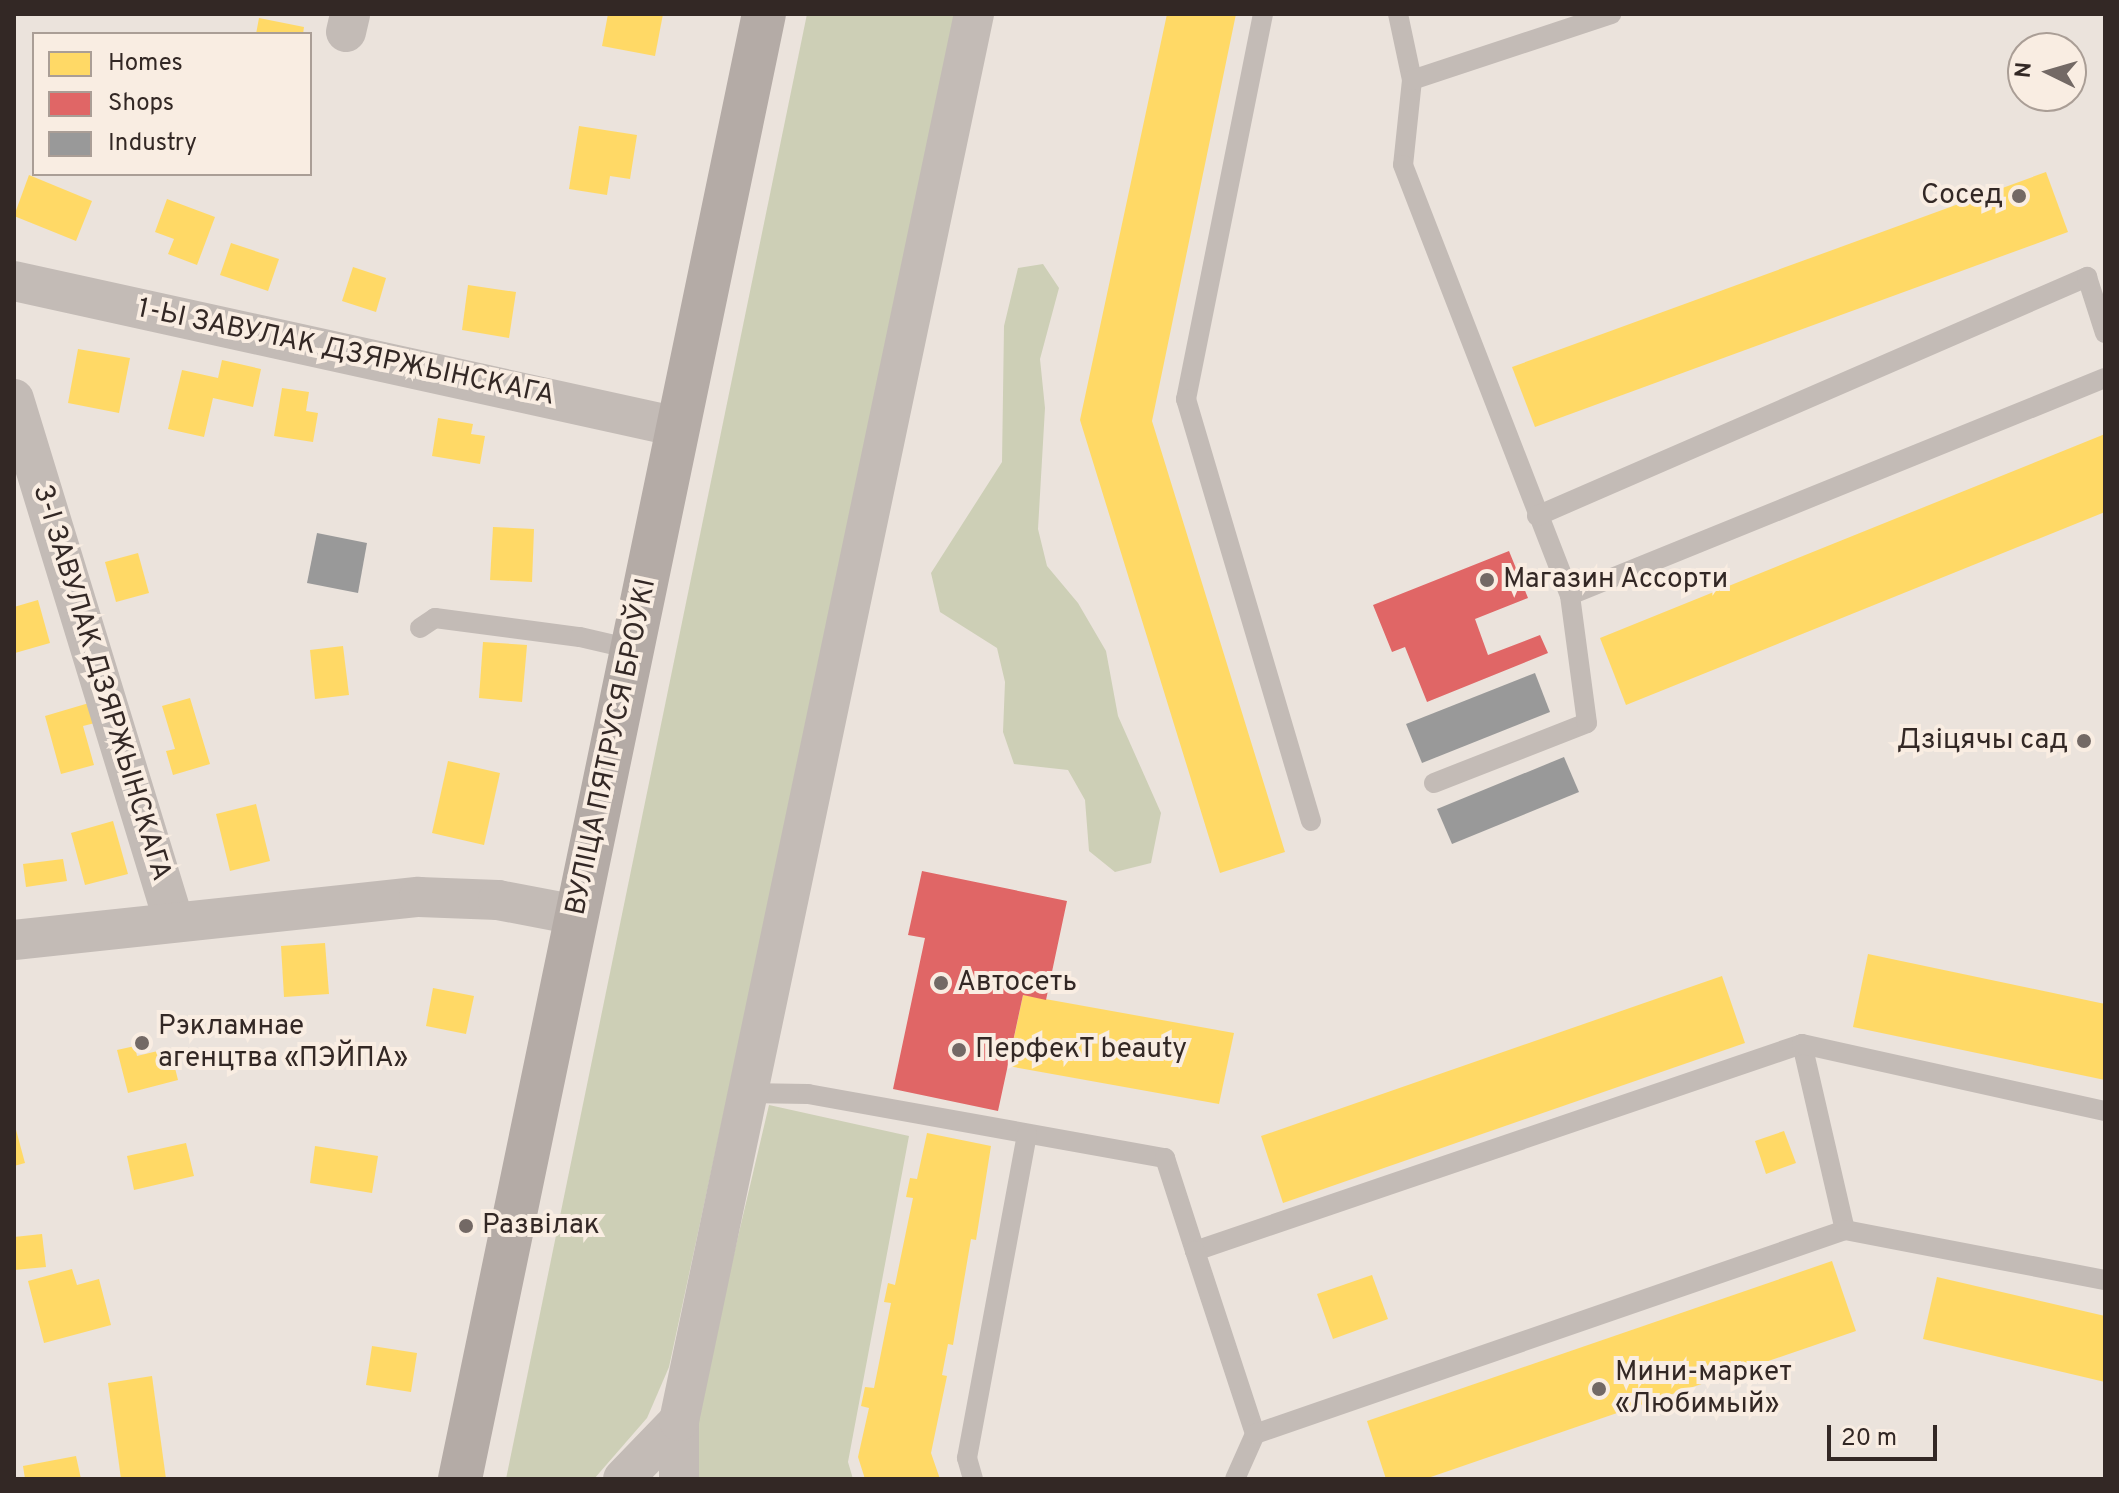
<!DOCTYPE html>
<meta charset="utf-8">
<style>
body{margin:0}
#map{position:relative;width:2119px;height:1493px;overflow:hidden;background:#ebe3dc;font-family:Overpass,sans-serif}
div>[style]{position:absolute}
.green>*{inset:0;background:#cdcfb6}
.homes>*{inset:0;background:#ffd966}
.shops>*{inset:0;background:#e06666}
.industry>*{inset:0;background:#999}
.service>*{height:20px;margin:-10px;padding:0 10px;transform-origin:10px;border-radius:10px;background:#c3bbb6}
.minor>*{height:40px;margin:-20px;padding:0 20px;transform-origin:20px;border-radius:20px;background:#c3bbb6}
.secondary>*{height:44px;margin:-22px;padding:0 22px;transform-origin:22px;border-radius:22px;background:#b4aba6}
.dots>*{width:22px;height:22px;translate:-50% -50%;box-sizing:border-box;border:4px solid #f9ede2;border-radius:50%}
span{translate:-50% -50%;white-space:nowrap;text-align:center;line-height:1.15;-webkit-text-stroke:8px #f9ede2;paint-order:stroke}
.poi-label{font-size:28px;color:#332825}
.right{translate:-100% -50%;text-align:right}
.left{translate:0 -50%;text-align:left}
.street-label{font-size:28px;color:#332825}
.frame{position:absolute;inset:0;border:16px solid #332825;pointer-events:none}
.legend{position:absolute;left:32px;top:32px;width:280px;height:144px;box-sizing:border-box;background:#f9ede2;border:2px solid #aa9e96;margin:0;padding:10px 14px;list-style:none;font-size:24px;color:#332825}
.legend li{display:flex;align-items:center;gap:16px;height:40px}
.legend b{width:40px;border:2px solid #aa9e96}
.north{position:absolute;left:2007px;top:32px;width:80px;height:80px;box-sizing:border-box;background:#f9ede2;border:2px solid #aa9e96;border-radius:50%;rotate:275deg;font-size:22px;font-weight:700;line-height:32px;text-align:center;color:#332825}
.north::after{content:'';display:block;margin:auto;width:28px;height:36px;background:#736965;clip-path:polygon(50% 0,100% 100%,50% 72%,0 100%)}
.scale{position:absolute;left:1827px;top:1425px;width:110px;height:36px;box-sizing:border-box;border:4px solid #332825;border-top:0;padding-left:10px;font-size:24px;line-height:28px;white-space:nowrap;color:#332825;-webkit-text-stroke:6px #f9ede2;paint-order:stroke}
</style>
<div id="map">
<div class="green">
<div style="clip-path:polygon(807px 14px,961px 14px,669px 1367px,647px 1418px,594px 1479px,506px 1479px)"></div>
<div style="clip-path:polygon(1043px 264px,1059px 288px,1040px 359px,1045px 408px,1038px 529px,1047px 566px,1078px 603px,1106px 651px,1118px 716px,1161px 813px,1151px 863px,1115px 872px,1089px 851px,1085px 800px,1068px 770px,1014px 764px,1003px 732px,1005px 682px,997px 648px,940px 612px,931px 573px,1002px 462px,1004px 326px,1018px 268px)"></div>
<div style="clip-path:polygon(769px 1105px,909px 1136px,848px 1462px,853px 1479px,698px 1479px,697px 1411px)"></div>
</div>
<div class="homes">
<div style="clip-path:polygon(608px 14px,663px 14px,655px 56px,602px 46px)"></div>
<div style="clip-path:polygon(1167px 14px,1236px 14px,1152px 421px,1285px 852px,1220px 873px,1080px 420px)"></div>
<div style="clip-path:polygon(259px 18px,304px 27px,303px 34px,256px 34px)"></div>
<div style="clip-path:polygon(579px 126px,637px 135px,630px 179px,610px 176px,607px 195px,569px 189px)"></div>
<div style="clip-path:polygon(2046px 172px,2068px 232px,1535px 427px,1512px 367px)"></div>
<div style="clip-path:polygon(29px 175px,92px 201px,76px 241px,14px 216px)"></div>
<div style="clip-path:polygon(167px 199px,215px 217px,197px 265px,168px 254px,174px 239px,155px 232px)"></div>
<div style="clip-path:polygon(231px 243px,279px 259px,268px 291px,220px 275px)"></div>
<div style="clip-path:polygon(353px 267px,386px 278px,376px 312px,342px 301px)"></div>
<div style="clip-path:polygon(468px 285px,516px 292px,509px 338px,462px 330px)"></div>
<div style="clip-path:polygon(78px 349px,130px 358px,119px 413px,68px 403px)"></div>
<div style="clip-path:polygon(222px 360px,261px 369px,253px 407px,213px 398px,204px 437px,168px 429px,182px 370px,218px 378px)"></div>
<div style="clip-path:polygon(282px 388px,309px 392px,306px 411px,318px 413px,313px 442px,274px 436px)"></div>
<div style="clip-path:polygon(438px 418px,473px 424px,471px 434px,485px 436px,480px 464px,432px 456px)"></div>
<div style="clip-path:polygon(2105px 434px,2105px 512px,1626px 705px,1600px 638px)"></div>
<div style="clip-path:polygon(493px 527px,534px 529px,532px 582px,490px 580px)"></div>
<div style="clip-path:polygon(138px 553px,149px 593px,116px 602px,105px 562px)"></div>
<div style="clip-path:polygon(38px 600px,50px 643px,15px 653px,14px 607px)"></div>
<div style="clip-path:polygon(483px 642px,527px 645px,522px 702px,479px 698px)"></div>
<div style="clip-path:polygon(343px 646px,349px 695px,315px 699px,310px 650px)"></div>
<div style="clip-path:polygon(190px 698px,210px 764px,173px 775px,166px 751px,175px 749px,162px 706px)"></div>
<div style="clip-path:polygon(89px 703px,95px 723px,83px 726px,94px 765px,61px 774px,45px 716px)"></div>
<div style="clip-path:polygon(448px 761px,500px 773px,484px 845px,432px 833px)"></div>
<div style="clip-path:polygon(256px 804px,270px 861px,230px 871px,216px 814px)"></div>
<div style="clip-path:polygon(113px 821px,128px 874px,85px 885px,71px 833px)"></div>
<div style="clip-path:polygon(63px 859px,67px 881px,26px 887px,23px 864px)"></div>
<div style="clip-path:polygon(325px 943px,329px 994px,284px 997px,281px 946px)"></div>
<div style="clip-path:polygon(1868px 954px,2105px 1004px,2105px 1080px,1853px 1027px)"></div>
<div style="clip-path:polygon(1722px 976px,1745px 1043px,1283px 1203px,1261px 1136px)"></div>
<div style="clip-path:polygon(433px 988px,474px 996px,466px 1034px,426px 1026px)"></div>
<div style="clip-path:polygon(1023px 995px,1234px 1033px,1219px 1104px,1008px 1066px)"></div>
<div style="clip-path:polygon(135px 1046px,137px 1056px,170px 1048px,178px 1080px,128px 1093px,117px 1050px)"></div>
<div style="clip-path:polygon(15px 1126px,25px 1163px,14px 1166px,14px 1127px)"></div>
<div style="clip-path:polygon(1784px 1131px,1796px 1163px,1766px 1174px,1755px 1141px)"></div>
<div style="clip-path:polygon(927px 1133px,991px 1146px,976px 1240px,971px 1239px,953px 1345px,948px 1344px,942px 1375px,947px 1376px,931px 1453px,940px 1479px,865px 1479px,858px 1457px,869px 1408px,861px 1406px,865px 1387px,874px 1388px,891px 1303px,884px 1302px,888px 1283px,895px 1285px,913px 1198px,906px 1197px,910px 1178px,917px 1179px)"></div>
<div style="clip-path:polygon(186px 1143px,194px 1176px,134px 1190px,127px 1156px)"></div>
<div style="clip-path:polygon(315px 1146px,378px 1156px,372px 1193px,310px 1183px)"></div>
<div style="clip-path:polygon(42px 1234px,46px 1267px,14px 1270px,14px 1237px)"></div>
<div style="clip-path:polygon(1832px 1261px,1856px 1331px,1425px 1479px,1386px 1479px,1367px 1421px)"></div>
<div style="clip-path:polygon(72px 1269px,77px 1285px,99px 1279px,111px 1325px,44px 1343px,28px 1281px)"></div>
<div style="clip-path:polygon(1372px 1275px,1388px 1319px,1333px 1339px,1317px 1294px)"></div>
<div style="clip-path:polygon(1937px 1277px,2105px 1316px,2105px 1382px,1923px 1339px)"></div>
<div style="clip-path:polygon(372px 1346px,417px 1353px,411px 1392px,366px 1385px)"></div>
<div style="clip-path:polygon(152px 1376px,166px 1479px,121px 1479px,108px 1383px)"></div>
<div style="clip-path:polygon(76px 1456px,81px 1479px,25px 1479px,23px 1466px)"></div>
</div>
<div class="shops">
<div style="clip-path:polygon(1509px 551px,1528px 598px,1475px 619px,1488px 655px,1540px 635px,1548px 653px,1427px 702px,1405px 647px,1392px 652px,1373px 605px)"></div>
<div style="clip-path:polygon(922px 871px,1067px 901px,1046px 1000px,1023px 995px,998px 1111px,893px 1089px,925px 938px,908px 935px)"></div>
</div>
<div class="industry">
<div style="clip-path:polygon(317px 533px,367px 543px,358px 593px,307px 583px)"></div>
<div style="clip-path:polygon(1535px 673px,1550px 712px,1422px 763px,1406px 724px)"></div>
<div style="clip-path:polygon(1564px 757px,1579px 792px,1452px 844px,1437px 809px)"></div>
</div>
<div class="service">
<div style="left:1263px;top:14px;width:393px;rotate:101.3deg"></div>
<div style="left:1186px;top:399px;width:440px;rotate:73.5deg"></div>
<div style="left:1398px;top:14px;width:67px;rotate:78deg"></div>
<div style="left:1412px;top:80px;width:85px;rotate:96deg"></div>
<div style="left:1403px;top:165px;width:461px;rotate:68.8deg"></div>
<div style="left:1570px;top:595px;width:577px;rotate:-22.08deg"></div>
<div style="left:1412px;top:80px;width:210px;rotate:-18.3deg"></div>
<div style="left:1537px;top:516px;width:600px;rotate:-23.49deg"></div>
<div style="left:2087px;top:277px;width:59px;rotate:72.2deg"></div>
<div style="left:420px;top:628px;width:18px;rotate:-34deg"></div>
<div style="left:435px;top:618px;width:146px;rotate:7.5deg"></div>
<div style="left:580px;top:637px;width:53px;rotate:13deg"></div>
<div style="left:1434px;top:783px;width:164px;rotate:-21.4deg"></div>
<div style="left:1587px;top:723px;width:129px;rotate:-97.6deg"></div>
<div style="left:1802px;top:1044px;width:191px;rotate:77deg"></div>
<div style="left:748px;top:1093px;width:60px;rotate:1deg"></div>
<div style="left:808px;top:1094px;width:363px;rotate:10.2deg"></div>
<div style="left:1165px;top:1158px;width:98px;rotate:72.1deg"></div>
<div style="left:1195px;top:1251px;width:641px;rotate:-18.83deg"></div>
<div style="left:1802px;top:1044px;width:310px;rotate:12.5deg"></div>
<div style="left:1195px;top:1251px;width:193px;rotate:71.8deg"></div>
<div style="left:973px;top:1479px;width:22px;rotate:-106deg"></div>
<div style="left:967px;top:1458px;width:329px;rotate:-79.5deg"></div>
<div style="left:1235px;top:1479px;width:49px;rotate:-66deg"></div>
<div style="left:1255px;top:1434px;width:624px;rotate:-19.07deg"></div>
<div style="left:1845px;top:1230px;width:265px;rotate:10.9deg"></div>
</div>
<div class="minor">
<div style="left:346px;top:32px;width:18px;rotate:-77deg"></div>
<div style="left:14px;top:281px;width:680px;rotate:12.4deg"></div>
<div style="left:14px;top:399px;width:547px;rotate:72.99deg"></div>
<div style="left:14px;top:940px;width:407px;rotate:-6.1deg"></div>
<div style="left:419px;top:897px;width:79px;rotate:2.2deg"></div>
<div style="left:498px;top:900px;width:80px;rotate:10.8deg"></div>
<div style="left:623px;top:1479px;width:81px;rotate:-46deg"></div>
<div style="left:679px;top:1479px;width:58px;rotate:-90deg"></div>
<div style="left:679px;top:1421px;width:1438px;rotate:-78.16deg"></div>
</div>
<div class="secondary">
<div style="left:460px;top:1479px;width:1496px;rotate:-78.28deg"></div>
</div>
<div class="dots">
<div style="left:2019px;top:196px;background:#736965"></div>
<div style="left:1487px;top:580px;background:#736965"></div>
<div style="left:2084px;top:741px;background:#736965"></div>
<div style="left:941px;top:983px;background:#736965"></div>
<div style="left:142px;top:1043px;background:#736965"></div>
<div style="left:959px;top:1050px;background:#736965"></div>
<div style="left:466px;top:1226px;background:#736965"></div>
<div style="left:1599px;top:1389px;background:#736965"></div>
</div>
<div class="poi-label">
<span class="right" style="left:2003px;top:196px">Сосед</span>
<span class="left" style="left:1503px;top:580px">Магазин Ассорти</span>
<span class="right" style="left:2068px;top:741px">Дзіцячы сад</span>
<span class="left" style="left:957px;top:983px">Автосеть</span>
<span class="left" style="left:158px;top:1043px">Рэкламнае<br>агенцтва «ПЭЙПА»</span>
<span class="left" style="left:975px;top:1050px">ПерфекТ beauty</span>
<span class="left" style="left:482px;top:1226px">Развілак</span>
<span class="left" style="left:1615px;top:1389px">Мини-маркет<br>«Любимый»</span>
</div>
<div class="street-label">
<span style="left:346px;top:353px;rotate:12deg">1-Ы ЗАВУЛАК ДЗЯРЖЫНСКАГА</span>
<span style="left:101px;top:683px;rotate:73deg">3-І ЗАВУЛАК ДЗЯРЖЫНСКАГА</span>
<span style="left:612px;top:747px;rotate:-78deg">ВУЛІЦА ПЯТРУСЯ БРОЎКІ</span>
</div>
<div class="frame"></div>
<ul class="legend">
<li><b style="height:22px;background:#ffd966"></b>Homes</li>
<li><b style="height:22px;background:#e06666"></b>Shops</li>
<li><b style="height:22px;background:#999"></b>Industry</li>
</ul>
<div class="north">N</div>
<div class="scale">20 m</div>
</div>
